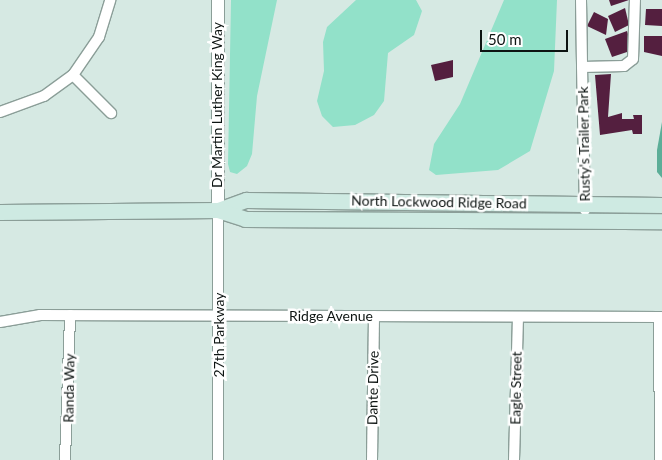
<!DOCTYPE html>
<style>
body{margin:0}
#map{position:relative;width:662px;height:460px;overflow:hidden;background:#d6e9e3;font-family:Lato,sans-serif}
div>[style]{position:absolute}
.green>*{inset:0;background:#92e1c9}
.water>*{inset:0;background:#5cae98}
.building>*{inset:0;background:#541f3f}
.roads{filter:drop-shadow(1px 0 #8b9e98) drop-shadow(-1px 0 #8b9e98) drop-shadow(0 1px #8b9e98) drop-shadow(0 -1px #8b9e98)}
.minor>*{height:10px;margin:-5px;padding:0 5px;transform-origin:5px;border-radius:5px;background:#fff}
.tertiary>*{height:12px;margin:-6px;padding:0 6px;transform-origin:6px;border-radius:6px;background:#fff}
.secondary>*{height:15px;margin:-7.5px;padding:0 7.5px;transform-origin:7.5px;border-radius:7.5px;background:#ceeae2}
span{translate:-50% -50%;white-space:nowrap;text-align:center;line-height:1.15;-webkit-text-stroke:5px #fff;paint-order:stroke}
.street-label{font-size:14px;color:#0d1412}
.scale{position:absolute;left:480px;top:30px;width:88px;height:22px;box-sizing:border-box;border:2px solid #0d1412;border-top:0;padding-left:6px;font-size:15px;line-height:18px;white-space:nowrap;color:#0d1412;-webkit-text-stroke:4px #fff;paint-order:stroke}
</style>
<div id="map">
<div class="green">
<div style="clip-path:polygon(231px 0,277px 0,257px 96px,252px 154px,247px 166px,237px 174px,230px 172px,228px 164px)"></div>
<div style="clip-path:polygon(356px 0,416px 0,422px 11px,414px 35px,388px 53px,384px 101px,374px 115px,355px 125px,333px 127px,322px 116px,317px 101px,324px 71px,323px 42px,327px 27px)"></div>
<div style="clip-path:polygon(504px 0,557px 0,554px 71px,530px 151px,498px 170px,436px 175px,429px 170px,434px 144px,460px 104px)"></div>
</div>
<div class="water">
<div style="clip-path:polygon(662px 122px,662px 178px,657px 172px,657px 150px)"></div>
</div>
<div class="building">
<div style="clip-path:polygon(609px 0,629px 0,611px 6px)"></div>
<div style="clip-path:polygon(625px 8px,629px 25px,615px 32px,608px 16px)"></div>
<div style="clip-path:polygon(646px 9px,662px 9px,662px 26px,645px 25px)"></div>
<div style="clip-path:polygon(594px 12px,608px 19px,606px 35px,587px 26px)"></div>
<div style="clip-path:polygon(627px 31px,633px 50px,612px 57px,605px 39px)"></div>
<div style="clip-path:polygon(644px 36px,662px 36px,662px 56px,644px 52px)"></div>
<div style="clip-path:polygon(453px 60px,453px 77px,435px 81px,431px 65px)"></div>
<div style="clip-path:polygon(611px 74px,608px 117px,622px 113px,622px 119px,634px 119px,633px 115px,642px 115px,642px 134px,633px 134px,632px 130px,600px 135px,595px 75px)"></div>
</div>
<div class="roads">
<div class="minor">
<div style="left:581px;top:0;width:67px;rotate:89.1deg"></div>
<div style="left:582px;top:67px;width:42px;rotate:-1.4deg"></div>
<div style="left:624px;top:66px;width:11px;rotate:-38deg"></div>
<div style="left:633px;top:59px;width:59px;rotate:-88.1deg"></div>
<div style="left:582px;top:67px;width:143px;rotate:88.8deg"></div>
<div style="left:73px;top:75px;width:54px;rotate:45deg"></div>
<div style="left:0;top:112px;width:47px;rotate:-20deg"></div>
<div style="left:44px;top:96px;width:36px;rotate:-36deg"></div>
<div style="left:73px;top:75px;width:46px;rotate:-55.6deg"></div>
<div style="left:99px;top:37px;width:39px;rotate:-73deg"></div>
<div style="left:659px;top:317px;width:143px;rotate:89.6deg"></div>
<div style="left:0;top:322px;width:41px;rotate:-9.9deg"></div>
<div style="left:40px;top:315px;width:622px;rotate:0.18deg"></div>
<div style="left:65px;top:460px;width:145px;rotate:-88deg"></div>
<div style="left:218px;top:460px;width:250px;rotate:-90deg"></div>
<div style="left:372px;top:460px;width:144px;rotate:-89.2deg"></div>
<div style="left:514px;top:460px;width:143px;rotate:-88.4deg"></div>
</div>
<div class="tertiary">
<div style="left:218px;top:0;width:210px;rotate:90deg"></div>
</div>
<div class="secondary">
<div style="left:218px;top:210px;width:30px;rotate:-20deg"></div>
<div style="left:246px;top:200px;width:416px;rotate:0.7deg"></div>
<div style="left:0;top:212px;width:218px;rotate:-0.5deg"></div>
<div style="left:218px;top:210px;width:28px;rotate:18deg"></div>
<div style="left:245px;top:219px;width:417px;rotate:0.3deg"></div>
</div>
</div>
<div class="street-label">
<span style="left:217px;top:105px;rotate:-90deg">Dr Martin Luther King Way</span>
<span style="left:584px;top:144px;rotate:-91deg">Rusty's Trailer Park</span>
<span style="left:439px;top:202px;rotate:1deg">North Lockwood Ridge Road</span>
<span style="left:331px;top:316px">Ridge Avenue</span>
<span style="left:219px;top:335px;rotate:-90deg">27th Parkway</span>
<span style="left:69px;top:388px;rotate:-89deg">Randa Way</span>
<span style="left:373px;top:388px;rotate:-89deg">Dante Drive</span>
<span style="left:516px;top:388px;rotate:-89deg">Eagle Street</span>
</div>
<div class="scale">50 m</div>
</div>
